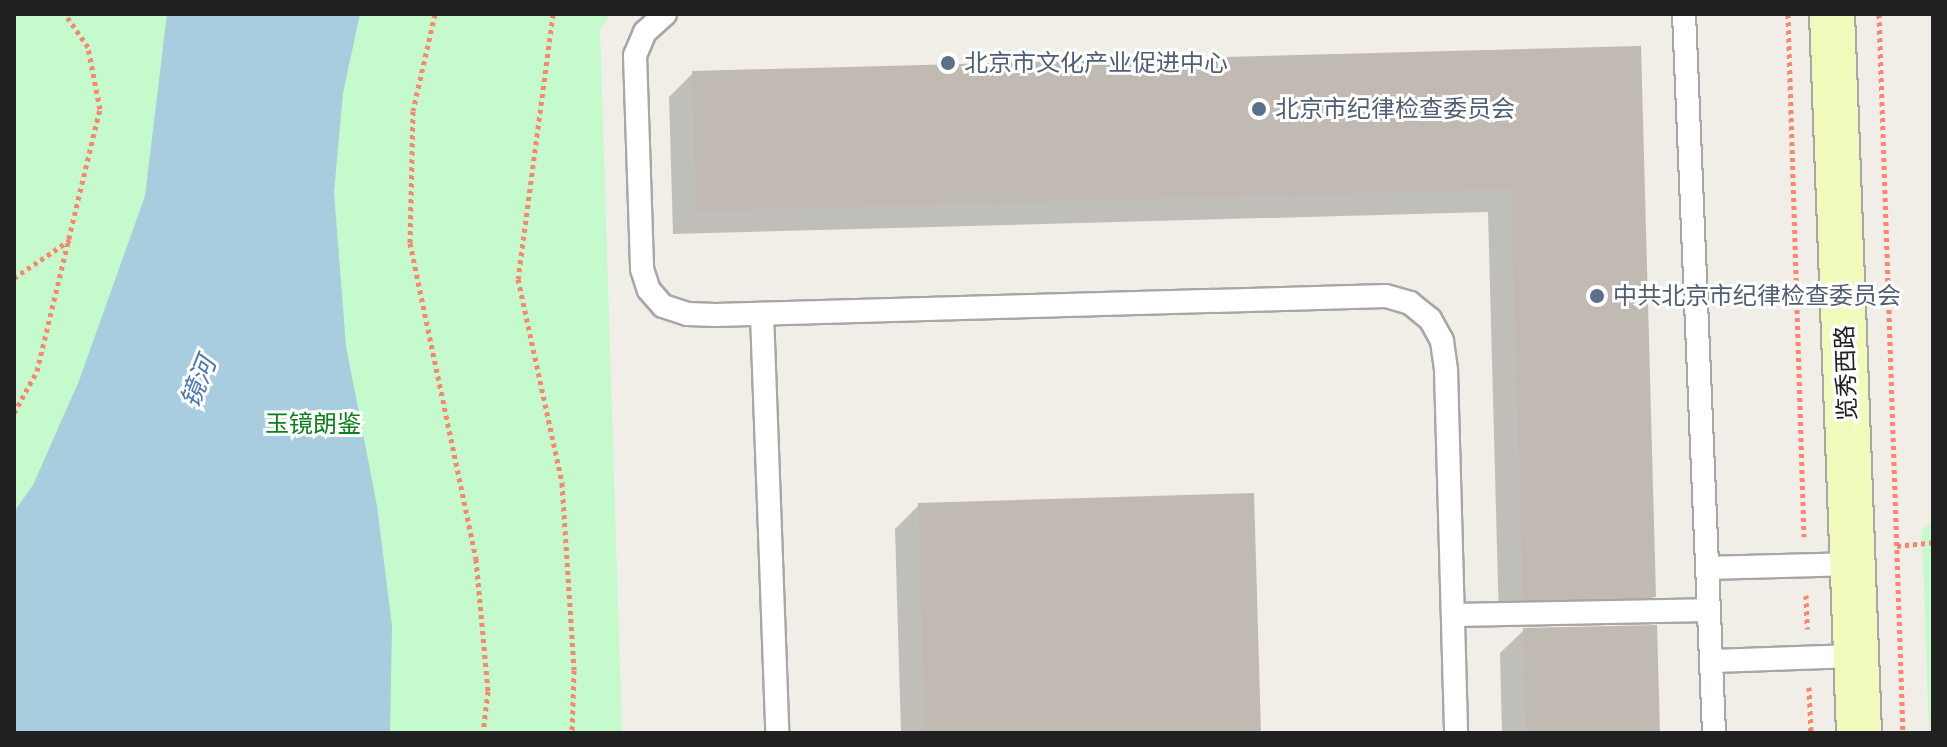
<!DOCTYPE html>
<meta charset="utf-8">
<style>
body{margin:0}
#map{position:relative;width:1947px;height:747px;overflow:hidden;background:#f0eee6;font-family:"PT Sans Narrow","Noto Sans SC",sans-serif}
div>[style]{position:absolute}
.park>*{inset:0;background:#c4facc}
.water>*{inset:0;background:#a7cdde}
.shadow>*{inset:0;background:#0003}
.building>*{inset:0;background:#c1bab2}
.path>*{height:5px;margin-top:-2.5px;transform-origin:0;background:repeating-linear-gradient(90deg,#fa866d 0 4px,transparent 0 8px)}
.roads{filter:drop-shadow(2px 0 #a7a7a7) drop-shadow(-2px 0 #a7a7a7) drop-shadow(0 2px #a7a7a7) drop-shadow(0 -2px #a7a7a7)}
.lane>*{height:22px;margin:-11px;padding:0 11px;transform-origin:11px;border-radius:11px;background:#fff}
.secondary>*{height:44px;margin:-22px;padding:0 22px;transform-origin:22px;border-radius:22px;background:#f2fabb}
.dots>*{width:22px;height:22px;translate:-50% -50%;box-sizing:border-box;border:4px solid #fff;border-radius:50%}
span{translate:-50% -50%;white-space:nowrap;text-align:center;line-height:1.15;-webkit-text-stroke:6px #fff;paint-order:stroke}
.service-label{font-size:24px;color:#4e5e75}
.left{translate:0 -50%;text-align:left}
.street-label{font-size:24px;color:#202020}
.park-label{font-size:24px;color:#0c801d}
.water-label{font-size:26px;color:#4b77b0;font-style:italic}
.frame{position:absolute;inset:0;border:16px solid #202020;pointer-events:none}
</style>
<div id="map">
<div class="park">
<div style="clip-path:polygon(14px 14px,611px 14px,600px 29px,622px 733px,14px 733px)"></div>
<div style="clip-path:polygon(1933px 521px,1933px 733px,1929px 733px,1922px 530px)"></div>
</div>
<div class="water">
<div style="clip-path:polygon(167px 14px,360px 14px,343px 93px,334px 192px,346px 346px,377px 506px,392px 626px,390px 733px,14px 733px,14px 512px,33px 485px,79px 381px,145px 196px)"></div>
</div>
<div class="shadow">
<div style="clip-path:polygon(1639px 48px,1654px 596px,1630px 620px,1499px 623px,1488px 212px,673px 234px,669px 97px,693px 73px)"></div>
<div style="clip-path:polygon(919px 505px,1259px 733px,901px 733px,895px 529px)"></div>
<div style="clip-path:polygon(1524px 630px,1658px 733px,1502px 733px,1500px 653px)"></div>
</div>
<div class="building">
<div style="clip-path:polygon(1641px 46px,1656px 597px,1523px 600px,1511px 189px,696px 211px,692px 71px)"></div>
<div style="clip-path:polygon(1254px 493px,1261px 733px,925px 733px,918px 503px)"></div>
<div style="clip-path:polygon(1657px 625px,1660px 733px,1526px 733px,1523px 628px)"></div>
</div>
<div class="path">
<div style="left:435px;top:14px;width:99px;rotate:102.8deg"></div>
<div style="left:413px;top:111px;width:132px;rotate:91.3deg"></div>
<div style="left:410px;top:243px;width:323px;rotate:78.2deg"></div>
<div style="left:476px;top:559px;width:133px;rotate:84.8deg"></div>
<div style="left:488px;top:691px;width:42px;rotate:96.8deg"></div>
<div style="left:553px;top:14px;width:267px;rotate:97.5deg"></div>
<div style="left:518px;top:279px;width:209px;rotate:77.8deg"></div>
<div style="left:562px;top:483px;width:187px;rotate:86.3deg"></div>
<div style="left:574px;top:670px;width:63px;rotate:91.8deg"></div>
<div style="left:1788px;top:14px;width:523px;rotate:88.25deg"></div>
<div style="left:1879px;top:14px;width:719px;rotate:88.09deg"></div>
<div style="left:14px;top:278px;width:68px;rotate:-34.2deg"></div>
<div style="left:14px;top:413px;width:48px;rotate:-61.3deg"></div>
<div style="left:37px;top:371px;width:269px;rotate:-76.5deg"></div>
<div style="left:100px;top:109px;width:63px;rotate:-101deg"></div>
<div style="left:88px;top:47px;width:40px;rotate:-124.9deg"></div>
<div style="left:1897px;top:546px;width:36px;rotate:-6deg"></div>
<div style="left:1806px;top:595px;width:34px;rotate:88deg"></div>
<div style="left:1809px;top:687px;width:46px;rotate:87.5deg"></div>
</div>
<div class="roads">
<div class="lane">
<div style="left:665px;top:14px;width:27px;rotate:138deg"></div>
<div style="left:645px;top:32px;width:25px;rotate:113deg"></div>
<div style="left:635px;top:55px;width:214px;rotate:88.1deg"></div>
<div style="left:642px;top:269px;width:22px;rotate:72deg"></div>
<div style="left:649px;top:290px;width:21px;rotate:49deg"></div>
<div style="left:663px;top:306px;width:25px;rotate:18deg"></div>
<div style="left:687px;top:314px;width:29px;rotate:2deg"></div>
<div style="left:716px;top:315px;width:670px;rotate:-1.62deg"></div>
<div style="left:1386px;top:296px;width:25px;rotate:16deg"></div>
<div style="left:1410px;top:303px;width:26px;rotate:39deg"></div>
<div style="left:1430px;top:319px;width:25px;rotate:61deg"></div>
<div style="left:1442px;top:341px;width:30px;rotate:82deg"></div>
<div style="left:1446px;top:371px;width:362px;rotate:88.4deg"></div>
<div style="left:1684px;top:14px;width:720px;rotate:87.61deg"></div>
<div style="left:762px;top:314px;width:419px;rotate:87.9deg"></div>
<div style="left:1708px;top:568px;width:145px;rotate:-1.6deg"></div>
<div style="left:1453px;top:615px;width:256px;rotate:-1.1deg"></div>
<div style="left:1711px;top:661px;width:145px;rotate:-2deg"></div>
</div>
<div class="secondary">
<div style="left:1832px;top:14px;width:720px;rotate:87.85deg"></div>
</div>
</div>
<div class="dots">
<div style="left:948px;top:63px;background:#5c6f8a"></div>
<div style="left:1259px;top:109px;background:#5c6f8a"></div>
<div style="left:1597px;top:296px;background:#5c6f8a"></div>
</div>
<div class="service-label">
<span class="left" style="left:964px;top:63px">北京市文化产业促进中心</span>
<span class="left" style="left:1275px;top:109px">北京市纪律检查委员会</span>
<span class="left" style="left:1613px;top:296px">中共北京市纪律检查委员会</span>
</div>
<div class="street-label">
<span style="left:1846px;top:373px;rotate:-92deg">览秀西路</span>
</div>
<div class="park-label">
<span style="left:313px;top:424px">玉镜朗鉴</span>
</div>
<div class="water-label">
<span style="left:198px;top:382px;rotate:-68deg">镜河</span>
</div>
<div class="frame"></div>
</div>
